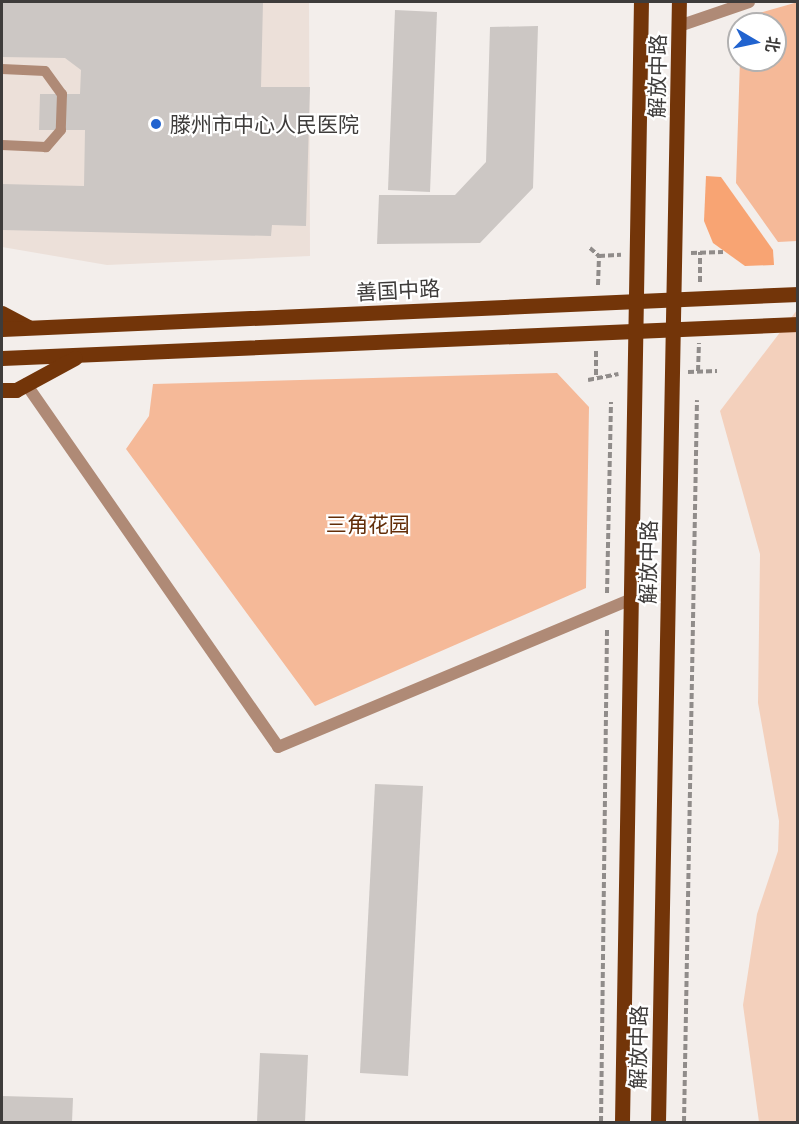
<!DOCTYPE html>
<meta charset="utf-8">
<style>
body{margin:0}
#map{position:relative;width:799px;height:1124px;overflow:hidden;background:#f3eeeb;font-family:"Noto Sans","Noto Sans SC",sans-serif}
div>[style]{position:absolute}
.built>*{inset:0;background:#ece0d9}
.green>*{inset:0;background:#f5b998}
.forest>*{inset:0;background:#f8a473}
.water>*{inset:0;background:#f3d0bc}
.building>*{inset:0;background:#ccc7c4}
.path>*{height:4px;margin-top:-2px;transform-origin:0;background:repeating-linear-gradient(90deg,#908c8a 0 6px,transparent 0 9px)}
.lane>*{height:10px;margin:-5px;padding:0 5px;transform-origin:5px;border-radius:5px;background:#af8a76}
.street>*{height:12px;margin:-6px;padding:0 6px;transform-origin:6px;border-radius:6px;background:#af8a76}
.primary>*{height:15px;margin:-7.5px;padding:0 7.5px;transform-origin:7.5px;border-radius:7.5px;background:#733509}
.dots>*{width:16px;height:16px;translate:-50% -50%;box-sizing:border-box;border:3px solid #fff;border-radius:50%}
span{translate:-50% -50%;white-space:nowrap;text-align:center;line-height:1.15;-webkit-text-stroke:4.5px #fff;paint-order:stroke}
.street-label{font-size:21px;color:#3e3c3b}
.poi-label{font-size:21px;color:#3e3c3b}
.left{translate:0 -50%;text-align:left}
.park-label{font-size:21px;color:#632e09}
.frame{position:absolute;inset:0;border:3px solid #3e3c3b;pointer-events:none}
.north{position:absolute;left:727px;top:12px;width:60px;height:60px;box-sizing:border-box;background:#fff;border:2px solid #b2b1b1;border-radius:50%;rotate:99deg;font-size:16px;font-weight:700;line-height:24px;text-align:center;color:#3e3c3b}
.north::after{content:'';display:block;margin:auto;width:21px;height:27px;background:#2163cf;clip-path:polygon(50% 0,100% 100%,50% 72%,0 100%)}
</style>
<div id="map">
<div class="built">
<div style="clip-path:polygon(2px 2px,309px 2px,310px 256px,107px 265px,2px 247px)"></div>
</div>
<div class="green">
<div style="clip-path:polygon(798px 2px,797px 241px,778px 242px,736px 183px,740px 60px,775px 60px,775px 24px,741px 24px,742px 18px)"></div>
<div style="clip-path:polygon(557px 373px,589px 407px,586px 588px,315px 706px,126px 449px,149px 416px,153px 384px)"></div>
</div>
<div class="forest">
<div style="clip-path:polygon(706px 176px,721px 177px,773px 250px,774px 265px,745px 266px,713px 243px,704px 221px)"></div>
</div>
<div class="water">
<div style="clip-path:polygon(797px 310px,797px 1122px,759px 1122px,743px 1005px,757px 914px,778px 851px,779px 821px,758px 703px,760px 554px,720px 411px)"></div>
</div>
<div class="building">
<div style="clip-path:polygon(2px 2px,263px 2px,261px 87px,310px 87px,306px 226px,272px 225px,271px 236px,2px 230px,2px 184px,84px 186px,85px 130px,39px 130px,40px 94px,80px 94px,81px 70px,65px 58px,2px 57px)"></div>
<div style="clip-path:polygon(395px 10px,437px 12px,430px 192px,388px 190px)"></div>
<div style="clip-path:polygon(538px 26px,533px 188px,480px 243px,377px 244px,379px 195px,455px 195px,486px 162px,490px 27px)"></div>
<div style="clip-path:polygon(375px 784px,423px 786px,408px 1076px,360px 1073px)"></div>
<div style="clip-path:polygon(260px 1053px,308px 1055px,305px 1122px,257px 1122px)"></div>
<div style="clip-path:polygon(2px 1096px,73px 1098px,72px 1122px,2px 1122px)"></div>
</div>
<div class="path">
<div style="left:590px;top:248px;width:12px;rotate:42deg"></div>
<div style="left:599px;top:256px;width:22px;rotate:-3deg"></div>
<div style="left:691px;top:253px;width:32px;rotate:-2deg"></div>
<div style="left:700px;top:282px;width:30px;rotate:-90deg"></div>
<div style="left:598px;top:285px;width:29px;rotate:-88deg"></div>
<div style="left:698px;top:371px;width:28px;rotate:-88deg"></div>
<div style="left:688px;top:372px;width:29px;rotate:-2deg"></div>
<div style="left:596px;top:375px;width:25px;rotate:-90deg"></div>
<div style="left:588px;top:380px;width:31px;rotate:-11deg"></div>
<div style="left:607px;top:593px;width:191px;rotate:-88.8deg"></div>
<div style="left:601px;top:1122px;width:495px;rotate:-89.3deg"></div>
<div style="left:684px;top:1122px;width:722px;rotate:-88.97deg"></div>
</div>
<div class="lane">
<div style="left:2px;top:69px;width:43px;rotate:2.7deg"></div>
<div style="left:45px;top:71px;width:29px;rotate:54deg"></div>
<div style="left:62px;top:94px;width:36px;rotate:92deg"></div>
<div style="left:61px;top:130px;width:23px;rotate:131deg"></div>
<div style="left:46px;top:147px;width:44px;rotate:-177.4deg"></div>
</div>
<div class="street">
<div style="left:679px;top:26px;width:74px;rotate:-18.9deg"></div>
<div style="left:26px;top:384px;width:442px;rotate:55.2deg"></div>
<div style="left:278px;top:747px;width:384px;rotate:-22.7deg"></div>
</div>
<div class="primary">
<div style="left:2px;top:313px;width:30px;rotate:28deg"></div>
<div style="left:2px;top:329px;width:797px;rotate:-2.52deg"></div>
<div style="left:2px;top:358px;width:797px;rotate:-2.45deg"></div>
<div style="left:2px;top:390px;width:14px"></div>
<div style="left:16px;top:390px;width:67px;rotate:-28.5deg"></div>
<div style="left:622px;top:1122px;width:1120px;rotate:-89.03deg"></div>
<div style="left:658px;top:1122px;width:1120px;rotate:-88.93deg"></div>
</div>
<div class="dots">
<div style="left:156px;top:124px;background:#2163cf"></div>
</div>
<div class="street-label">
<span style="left:657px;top:76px;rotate:-89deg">解放中路</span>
<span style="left:398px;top:290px;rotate:-3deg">善国中路</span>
<span style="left:648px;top:562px;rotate:-89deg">解放中路</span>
<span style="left:638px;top:1047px;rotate:-89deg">解放中路</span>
</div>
<div class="poi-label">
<span class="left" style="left:170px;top:124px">滕州市中心人民医院</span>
</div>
<div class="park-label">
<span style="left:368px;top:524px">三角花园</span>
</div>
<div class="frame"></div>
<div class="north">北</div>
</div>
